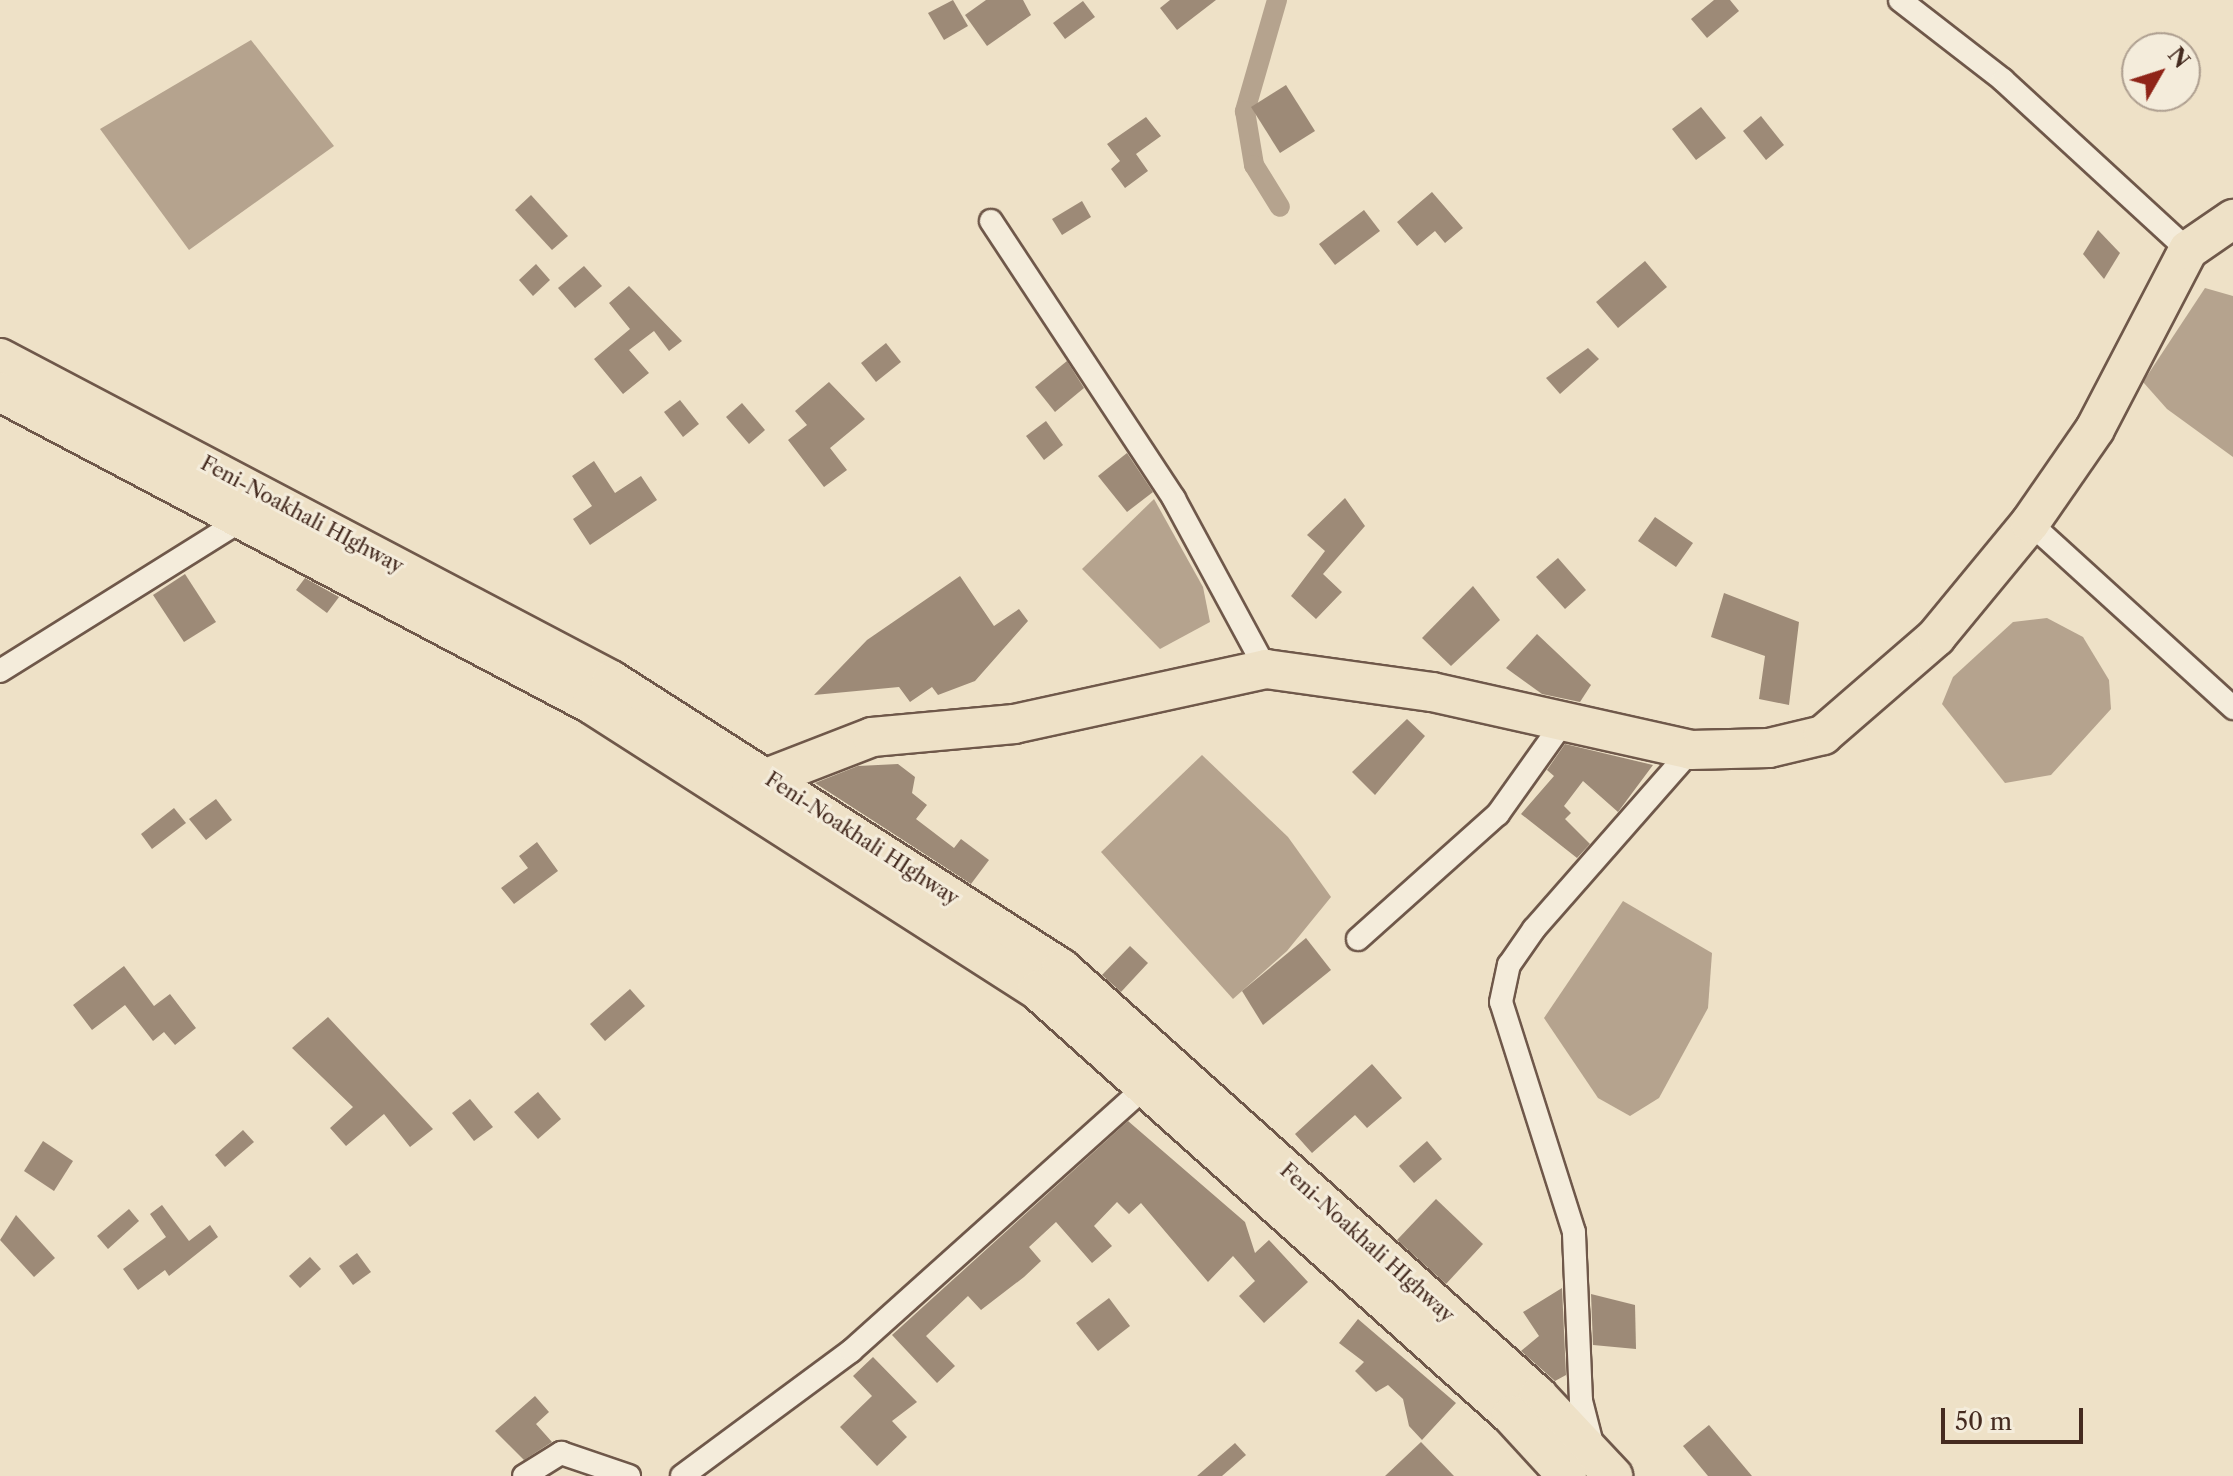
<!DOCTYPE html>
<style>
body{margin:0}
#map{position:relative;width:2233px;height:1476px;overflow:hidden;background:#eee1c7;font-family:"Libre Caslon Text",serif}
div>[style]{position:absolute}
.water>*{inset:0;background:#b5a38e}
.canal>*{height:20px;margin:-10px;padding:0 10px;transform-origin:10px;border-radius:10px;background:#b5a38e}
.building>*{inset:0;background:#9d8a77}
.roads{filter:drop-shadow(2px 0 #6f584a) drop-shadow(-2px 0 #6f584a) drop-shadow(0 2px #6f584a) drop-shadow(0 -2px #6f584a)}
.street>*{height:22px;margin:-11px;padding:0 11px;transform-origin:11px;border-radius:11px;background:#f4ecdb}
.highway>*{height:38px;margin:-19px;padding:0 19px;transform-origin:19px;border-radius:19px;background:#eee1c7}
span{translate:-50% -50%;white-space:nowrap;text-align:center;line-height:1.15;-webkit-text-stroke:6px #f4ecdb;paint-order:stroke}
.street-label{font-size:20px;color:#452b20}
.north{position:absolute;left:2121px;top:32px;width:80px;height:80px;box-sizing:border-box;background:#f4ecdb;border:2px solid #ae9f90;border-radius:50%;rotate:51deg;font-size:22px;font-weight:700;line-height:32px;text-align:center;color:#452b20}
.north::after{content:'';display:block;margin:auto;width:28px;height:36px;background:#8f2418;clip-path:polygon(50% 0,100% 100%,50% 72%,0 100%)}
.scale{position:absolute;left:1941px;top:1408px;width:142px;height:36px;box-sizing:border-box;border:4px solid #452b20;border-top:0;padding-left:10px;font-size:24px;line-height:28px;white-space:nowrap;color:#452b20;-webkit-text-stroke:6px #f4ecdb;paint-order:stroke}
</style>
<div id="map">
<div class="water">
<div style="clip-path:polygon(251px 40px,334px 146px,189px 250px,100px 129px)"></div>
<div style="clip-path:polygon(2205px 288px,2233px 296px,2233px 457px,2167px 409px,2143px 382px)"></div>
<div style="clip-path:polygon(1154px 499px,1203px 587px,1210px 622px,1160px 649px,1082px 569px)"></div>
<div style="clip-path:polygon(2047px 618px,2083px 637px,2109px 680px,2111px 709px,2051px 775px,2005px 783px,1942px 704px,1953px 677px,2013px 622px)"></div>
<div style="clip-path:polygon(1202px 755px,1288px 837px,1331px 897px,1287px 951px,1233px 999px,1101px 852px)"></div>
<div style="clip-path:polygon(1623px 901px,1712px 953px,1708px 1008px,1659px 1098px,1630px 1116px,1598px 1098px,1544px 1018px)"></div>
</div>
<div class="canal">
<div style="left:1277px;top:0;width:116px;rotate:106.1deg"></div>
<div style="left:1245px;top:111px;width:55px;rotate:80.5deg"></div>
<div style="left:1254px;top:165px;width:49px;rotate:58.2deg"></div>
</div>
<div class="building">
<div style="clip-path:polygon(953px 0,968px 26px,944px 40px,928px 13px)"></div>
<div style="clip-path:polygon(986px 0,1023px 0,1031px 15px,987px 46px,965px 15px)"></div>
<div style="clip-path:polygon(1170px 0,1216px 0,1177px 30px,1160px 8px)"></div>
<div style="clip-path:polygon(1714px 0,1730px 0,1739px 11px,1707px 38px,1691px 19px)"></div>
<div style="clip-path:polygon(1083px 1px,1095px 17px,1065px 39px,1053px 23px)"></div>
<div style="clip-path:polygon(1286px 85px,1315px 131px,1280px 153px,1251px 107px)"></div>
<div style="clip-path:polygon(1701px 107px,1726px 138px,1696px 160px,1672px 129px)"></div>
<div style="clip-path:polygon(1761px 116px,1784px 145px,1766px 160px,1743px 131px)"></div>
<div style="clip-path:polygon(1146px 117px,1161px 136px,1136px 154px,1148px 171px,1125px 188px,1111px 169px,1120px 161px,1107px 144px)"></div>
<div style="clip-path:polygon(1432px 192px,1463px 228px,1445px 243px,1435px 231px,1417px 246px,1397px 222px)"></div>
<div style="clip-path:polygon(531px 195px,568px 236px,552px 250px,515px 210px)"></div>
<div style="clip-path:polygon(1082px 201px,1091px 217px,1062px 235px,1052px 219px)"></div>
<div style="clip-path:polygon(1364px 210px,1380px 231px,1335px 265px,1319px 244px)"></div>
<div style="clip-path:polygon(2098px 230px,2120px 253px,2104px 279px,2083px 254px)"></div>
<div style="clip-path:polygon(1645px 261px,1667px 287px,1618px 328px,1596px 302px)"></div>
<div style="clip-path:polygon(536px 264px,550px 280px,533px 296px,519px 280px)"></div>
<div style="clip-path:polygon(584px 266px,602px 286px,575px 308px,558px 288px)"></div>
<div style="clip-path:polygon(629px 286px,682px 341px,669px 351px,654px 331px,629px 350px,649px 373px,623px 394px,594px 359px,630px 329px,609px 303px)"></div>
<div style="clip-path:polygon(886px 343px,901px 362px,876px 382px,861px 363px)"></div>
<div style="clip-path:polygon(1588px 348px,1599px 359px,1560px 394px,1546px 378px)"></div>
<div style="clip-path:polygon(1067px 361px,1084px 388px,1055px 412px,1035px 387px)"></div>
<div style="clip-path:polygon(829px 382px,865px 419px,830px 448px,847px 470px,824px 487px,788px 440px,807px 425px,795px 411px)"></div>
<div style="clip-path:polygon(680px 400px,699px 424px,683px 437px,664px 412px)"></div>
<div style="clip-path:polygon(742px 403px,765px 430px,749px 444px,726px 417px)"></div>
<div style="clip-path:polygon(1046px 421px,1063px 445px,1044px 460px,1026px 436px)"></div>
<div style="clip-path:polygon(1127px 453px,1153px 492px,1127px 512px,1098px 476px)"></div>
<div style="clip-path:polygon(594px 461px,615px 493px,641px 476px,657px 500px,590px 545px,573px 519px,592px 506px,572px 476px)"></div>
<div style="clip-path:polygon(1345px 498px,1365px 526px,1323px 574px,1342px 592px,1316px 619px,1291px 596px,1325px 551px,1307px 535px)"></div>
<div style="clip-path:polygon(1655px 517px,1693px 543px,1676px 567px,1638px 541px)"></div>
<div style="clip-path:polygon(1558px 558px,1586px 590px,1565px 609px,1536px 577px)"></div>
<div style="clip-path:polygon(185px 574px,216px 622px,184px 642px,153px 595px)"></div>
<div style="clip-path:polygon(960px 576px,994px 626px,1019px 609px,1028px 621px,975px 681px,938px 695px,932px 687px,910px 702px,899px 687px,814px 695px,867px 640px)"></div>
<div style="clip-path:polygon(305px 578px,339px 597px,327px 613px,296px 590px)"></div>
<div style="clip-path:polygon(1473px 586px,1500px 620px,1451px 666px,1422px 638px)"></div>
<div style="clip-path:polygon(1724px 593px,1799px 622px,1789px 705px,1759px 699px,1765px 656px,1711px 637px)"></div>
<div style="clip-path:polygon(1537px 634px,1591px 685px,1580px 702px,1542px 694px,1506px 668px)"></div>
<div style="clip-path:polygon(1407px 719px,1425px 736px,1375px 795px,1352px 772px)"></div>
<div style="clip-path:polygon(1565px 744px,1653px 765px,1618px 812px,1583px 781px,1564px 806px,1571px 813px,1565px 819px,1590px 844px,1577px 858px,1521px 814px,1554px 776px,1547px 770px)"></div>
<div style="clip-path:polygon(898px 764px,915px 777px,912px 793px,927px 805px,916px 819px,954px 848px,961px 839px,989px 860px,971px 884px,815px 783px,858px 766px)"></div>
<div style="clip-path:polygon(216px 799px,232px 820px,206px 840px,189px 819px)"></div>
<div style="clip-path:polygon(174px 808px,186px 823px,152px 849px,141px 834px)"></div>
<div style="clip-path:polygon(537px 842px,558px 871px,514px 904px,501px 888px,528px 868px,519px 856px)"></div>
<div style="clip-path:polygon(1306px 938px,1331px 970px,1263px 1025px,1242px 991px)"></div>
<div style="clip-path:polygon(1130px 946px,1148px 963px,1121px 992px,1102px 975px)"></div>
<div style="clip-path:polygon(124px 966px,154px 1006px,170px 994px,196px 1028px,175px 1045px,164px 1032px,153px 1041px,125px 1005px,92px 1030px,73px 1005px)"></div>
<div style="clip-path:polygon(630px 989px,645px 1006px,605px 1041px,590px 1024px)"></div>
<div style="clip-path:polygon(328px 1017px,433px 1129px,410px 1147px,384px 1114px,346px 1146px,330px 1128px,353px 1107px,292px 1048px)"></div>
<div style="clip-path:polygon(1372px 1064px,1402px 1098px,1367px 1128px,1355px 1115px,1312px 1153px,1295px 1134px)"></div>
<div style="clip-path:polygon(538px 1092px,561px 1119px,538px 1139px,514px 1112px)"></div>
<div style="clip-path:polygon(470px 1099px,493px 1127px,474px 1141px,452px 1113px)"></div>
<div style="clip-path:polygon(1128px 1121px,1245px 1222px,1255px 1253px,1269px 1240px,1308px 1282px,1264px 1323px,1239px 1296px,1255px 1281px,1233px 1256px,1208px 1282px,1141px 1203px,1129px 1214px,1117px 1202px,1094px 1226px,1112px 1246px,1092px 1263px,1056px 1222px,1029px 1247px,1041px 1261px,1024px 1277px,981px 1310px,968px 1296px,926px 1336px,955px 1366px,937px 1383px,892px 1335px)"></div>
<div style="clip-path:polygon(243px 1130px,254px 1142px,225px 1167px,215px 1155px)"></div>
<div style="clip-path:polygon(43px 1141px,73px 1161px,54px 1191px,24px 1171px)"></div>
<div style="clip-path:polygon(1427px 1141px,1442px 1159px,1414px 1183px,1399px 1166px)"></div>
<div style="clip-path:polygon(1436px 1199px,1483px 1244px,1446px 1284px,1397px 1240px)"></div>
<div style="clip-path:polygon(162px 1205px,189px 1241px,210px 1225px,218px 1237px,169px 1276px,165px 1270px,138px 1290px,123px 1269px,166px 1237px,150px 1214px)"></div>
<div style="clip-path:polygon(129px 1209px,139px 1221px,108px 1249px,97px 1236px)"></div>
<div style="clip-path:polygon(16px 1215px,55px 1258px,34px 1277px,0 1240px)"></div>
<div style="clip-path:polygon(357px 1253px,371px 1272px,353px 1285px,339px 1266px)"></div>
<div style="clip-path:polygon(310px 1257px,321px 1269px,300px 1288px,289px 1276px)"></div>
<div style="clip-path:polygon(1562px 1288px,1566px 1375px,1555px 1381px,1521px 1351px,1539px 1336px,1523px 1312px)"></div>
<div style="clip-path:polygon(1591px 1294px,1635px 1305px,1636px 1349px,1593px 1345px)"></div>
<div style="clip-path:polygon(1109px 1298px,1130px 1326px,1098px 1351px,1076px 1323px)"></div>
<div style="clip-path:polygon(1358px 1319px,1456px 1403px,1422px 1440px,1409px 1426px,1403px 1399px,1388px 1385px,1376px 1392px,1355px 1371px,1364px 1362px,1339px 1343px)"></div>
<div style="clip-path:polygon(873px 1357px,917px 1402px,892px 1421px,907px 1437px,877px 1466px,840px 1427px,872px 1396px,853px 1376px)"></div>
<div style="clip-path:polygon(535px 1396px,549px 1412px,536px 1424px,552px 1442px,524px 1460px,495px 1431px)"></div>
<div style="clip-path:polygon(1709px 1425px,1752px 1476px,1708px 1476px,1683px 1446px)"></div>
<div style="clip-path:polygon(1421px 1442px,1454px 1476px,1385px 1476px)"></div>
<div style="clip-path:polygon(1235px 1443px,1246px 1455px,1222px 1476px,1197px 1476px)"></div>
</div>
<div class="roads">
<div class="street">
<div style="left:1900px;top:0;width:130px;rotate:37.8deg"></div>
<div style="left:2003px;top:80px;width:251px;rotate:42.6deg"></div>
<div style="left:991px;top:221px;width:333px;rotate:56.6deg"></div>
<div style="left:1174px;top:499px;width:193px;rotate:61.6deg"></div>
<div style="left:2030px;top:523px;width:275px;rotate:42.3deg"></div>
<div style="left:0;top:671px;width:289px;rotate:-32deg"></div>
<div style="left:1358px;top:939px;width:188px;rotate:-41.8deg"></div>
<div style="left:1498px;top:814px;width:110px;rotate:-54.6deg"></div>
<div style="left:1593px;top:1448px;width:49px;rotate:-104.3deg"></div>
<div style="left:1581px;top:1401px;width:169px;rotate:-92.4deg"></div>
<div style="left:1574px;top:1232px;width:241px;rotate:-107.6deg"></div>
<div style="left:1501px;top:1002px;width:38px;rotate:-78deg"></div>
<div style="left:1509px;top:965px;width:44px;rotate:-55.2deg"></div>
<div style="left:1534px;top:929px;width:238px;rotate:-48.7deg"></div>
<div style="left:524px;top:1476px;width:44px;rotate:-31.9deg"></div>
<div style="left:561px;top:1453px;width:72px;rotate:18.7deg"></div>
<div style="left:682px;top:1476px;width:210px;rotate:-36.5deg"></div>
<div style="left:851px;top:1351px;width:395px;rotate:-41.9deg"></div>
</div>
<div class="highway">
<div style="left:0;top:358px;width:691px;rotate:27.79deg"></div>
<div style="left:611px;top:680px;width:534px;rotate:32.62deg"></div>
<div style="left:1061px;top:968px;width:641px;rotate:41.9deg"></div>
<div style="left:1538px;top:1396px;width:110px;rotate:46.8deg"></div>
<div style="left:0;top:392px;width:668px;rotate:27.83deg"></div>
<div style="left:591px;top:704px;width:530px;rotate:32.67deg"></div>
<div style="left:1037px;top:990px;width:637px;rotate:41.88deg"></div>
<div style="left:1511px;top:1415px;width:83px;rotate:47.4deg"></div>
<div style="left:751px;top:784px;width:130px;rotate:-21.2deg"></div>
<div style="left:872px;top:737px;width:143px;rotate:-5.2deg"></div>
<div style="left:1014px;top:724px;width:258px;rotate:-12.3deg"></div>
<div style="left:1266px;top:669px;width:168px;rotate:7.9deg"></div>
<div style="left:1432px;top:692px;width:265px;rotate:12.6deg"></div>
<div style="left:1691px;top:750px;width:78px;rotate:-1.5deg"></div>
<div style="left:1769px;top:748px;width:56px;rotate:-13.5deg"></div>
<div style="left:1823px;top:735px;width:150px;rotate:-40.9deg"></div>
<div style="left:1936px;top:637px;width:148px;rotate:-50.5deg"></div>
<div style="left:2030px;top:523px;width:114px;rotate:-55.3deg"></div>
<div style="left:2095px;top:429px;width:202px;rotate:-62.5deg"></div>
<div style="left:2188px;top:250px;width:55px;rotate:-34.6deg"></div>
</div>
</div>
<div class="street-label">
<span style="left:302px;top:515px;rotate:28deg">Feni-Noakhali HIghway</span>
<span style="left:862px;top:839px;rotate:33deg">Feni-Noakhali HIghway</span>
<span style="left:1367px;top:1243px;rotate:42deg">Feni-Noakhali HIghway</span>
</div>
<div class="north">N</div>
<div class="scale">50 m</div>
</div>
